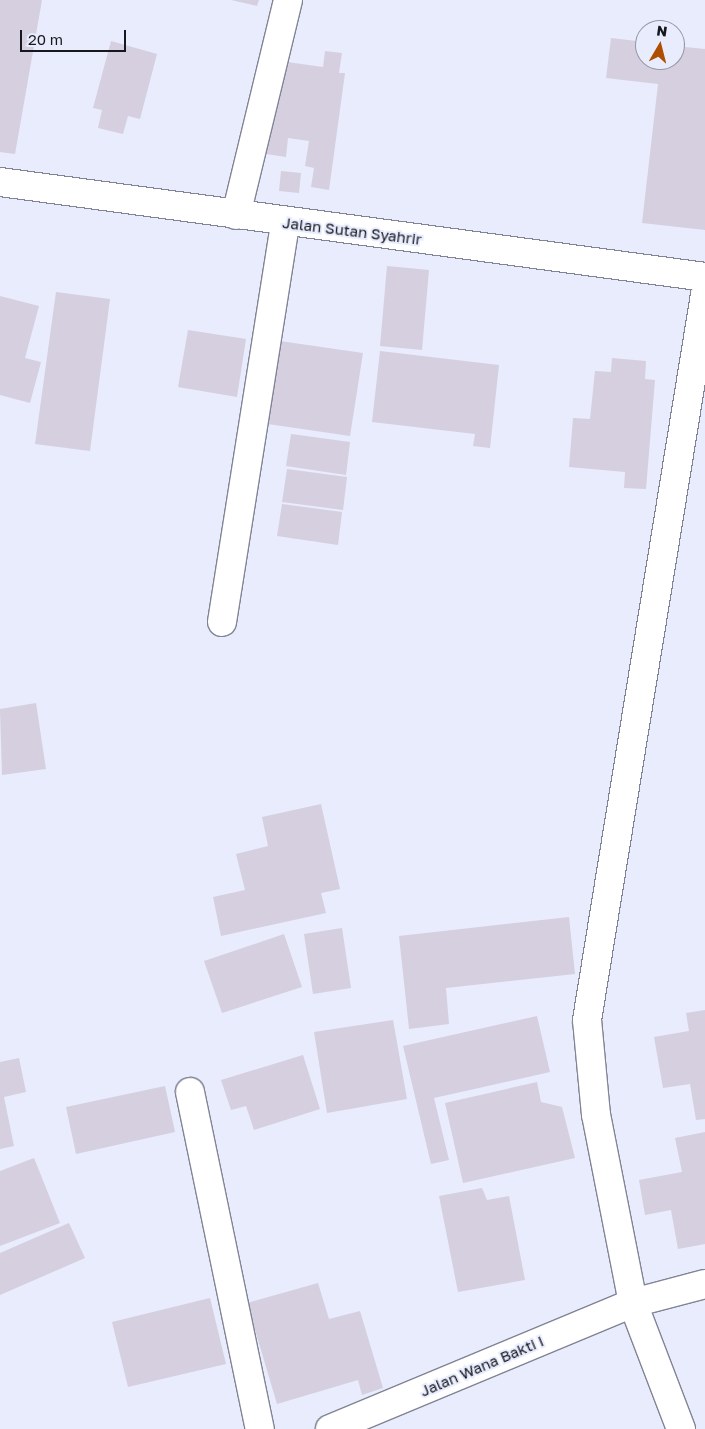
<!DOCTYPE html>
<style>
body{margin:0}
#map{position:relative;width:705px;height:1429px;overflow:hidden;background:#e8ecfd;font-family:"Golos Text",sans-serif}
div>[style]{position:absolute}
.building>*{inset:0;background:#d5cfe0}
.roads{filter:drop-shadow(1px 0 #818494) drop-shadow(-1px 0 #818494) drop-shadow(0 1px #818494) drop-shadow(0 -1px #818494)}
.minor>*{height:28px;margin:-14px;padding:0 14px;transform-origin:14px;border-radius:14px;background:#fff}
.tertiary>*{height:28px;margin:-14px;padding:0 14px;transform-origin:14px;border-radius:14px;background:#fff}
span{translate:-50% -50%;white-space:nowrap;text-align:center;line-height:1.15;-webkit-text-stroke:4px #e8ecfd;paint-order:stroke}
.street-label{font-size:15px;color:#16181e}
.north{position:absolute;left:635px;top:20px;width:50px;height:50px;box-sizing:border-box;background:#e8ecfd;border:1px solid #9497a4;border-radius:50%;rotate:8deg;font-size:14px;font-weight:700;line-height:20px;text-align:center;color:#16181e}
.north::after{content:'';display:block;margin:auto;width:18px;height:22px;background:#ad4e00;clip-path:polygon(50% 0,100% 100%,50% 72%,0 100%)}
.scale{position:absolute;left:20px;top:30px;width:106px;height:22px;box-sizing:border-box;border:2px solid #16181e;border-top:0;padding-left:6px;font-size:15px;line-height:18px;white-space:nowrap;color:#16181e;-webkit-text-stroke:4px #e8ecfd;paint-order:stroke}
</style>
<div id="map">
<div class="building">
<div style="clip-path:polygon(0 0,42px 0,15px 154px,0 152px)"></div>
<div style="clip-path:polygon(231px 0,259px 0,257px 6px)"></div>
<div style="clip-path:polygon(611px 38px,645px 42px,645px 60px,675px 60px,675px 46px,705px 49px,705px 230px,642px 223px,658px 84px,606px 78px)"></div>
<div style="clip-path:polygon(111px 41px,157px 54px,140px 119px,128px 116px,123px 134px,98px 128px,102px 110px,93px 108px)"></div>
<div style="clip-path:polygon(325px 51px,342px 53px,339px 73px,345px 73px,329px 190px,311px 187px,314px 168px,305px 166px,309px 141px,288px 138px,286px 157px,266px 154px,280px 61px,323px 67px)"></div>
<div style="clip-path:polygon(281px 171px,301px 173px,299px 193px,279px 191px)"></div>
<div style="clip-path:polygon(387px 266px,429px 270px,422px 350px,380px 346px)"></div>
<div style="clip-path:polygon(56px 292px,110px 299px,90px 451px,35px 444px)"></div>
<div style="clip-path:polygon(0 296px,39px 306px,25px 358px,41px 362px,30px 403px,0 395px)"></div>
<div style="clip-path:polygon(188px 330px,246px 339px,237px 397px,178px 387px)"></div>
<div style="clip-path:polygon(280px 341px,363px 353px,350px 436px,268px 424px)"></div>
<div style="clip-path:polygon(380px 351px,499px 365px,490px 448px,473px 446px,475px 434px,372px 422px)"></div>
<div style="clip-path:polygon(612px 358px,646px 361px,645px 379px,655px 380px,646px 489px,624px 488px,625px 472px,569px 467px,573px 418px,590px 419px,595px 371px,611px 372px)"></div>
<div style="clip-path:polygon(291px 434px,350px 442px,346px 475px,286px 466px)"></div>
<div style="clip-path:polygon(287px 469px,347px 477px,343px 510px,282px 502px)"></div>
<div style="clip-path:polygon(282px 504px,342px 512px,338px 545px,277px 536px)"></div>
<div style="clip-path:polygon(36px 703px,46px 769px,2px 775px,0 709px)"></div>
<div style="clip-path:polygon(321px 804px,340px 889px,321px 893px,326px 913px,221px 936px,213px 897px,245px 890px,236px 854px,268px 846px,262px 817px)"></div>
<div style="clip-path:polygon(569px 917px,575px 974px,446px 988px,449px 1024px,409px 1029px,399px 936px)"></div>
<div style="clip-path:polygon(342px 928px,351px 988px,313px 994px,304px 934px)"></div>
<div style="clip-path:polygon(284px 934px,302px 987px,222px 1013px,204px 961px)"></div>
<div style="clip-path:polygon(705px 1010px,705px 1119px,696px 1120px,690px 1084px,663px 1088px,654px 1037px,689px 1031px,686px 1013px)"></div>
<div style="clip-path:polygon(537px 1016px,550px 1072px,434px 1098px,449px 1160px,431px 1164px,403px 1046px)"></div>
<div style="clip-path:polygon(393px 1020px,407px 1099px,327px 1113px,314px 1032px)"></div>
<div style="clip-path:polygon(303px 1055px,320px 1109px,254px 1130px,246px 1106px,231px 1110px,221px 1080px)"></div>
<div style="clip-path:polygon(19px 1058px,26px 1092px,4px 1097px,14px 1146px,0 1149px,0 1062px)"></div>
<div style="clip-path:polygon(537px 1082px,541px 1102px,562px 1107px,575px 1158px,463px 1183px,445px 1103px)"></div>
<div style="clip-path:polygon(165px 1086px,175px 1132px,76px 1154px,66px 1107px)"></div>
<div style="clip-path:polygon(705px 1132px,705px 1244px,678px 1249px,671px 1210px,645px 1215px,639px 1180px,682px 1172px,675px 1138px)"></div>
<div style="clip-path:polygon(34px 1158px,60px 1223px,0 1246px,0 1171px)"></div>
<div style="clip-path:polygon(482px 1188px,487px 1200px,509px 1196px,525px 1280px,458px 1292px,439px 1196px)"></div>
<div style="clip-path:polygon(69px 1223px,85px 1258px,0 1295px,0 1253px)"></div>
<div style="clip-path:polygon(318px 1283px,329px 1319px,360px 1311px,383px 1388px,362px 1395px,358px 1380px,277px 1404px,247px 1303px)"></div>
<div style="clip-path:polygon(210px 1298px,226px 1364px,128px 1387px,112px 1322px)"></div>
</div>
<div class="roads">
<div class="minor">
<div style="left:236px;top:215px;width:221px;rotate:-76.4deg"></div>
<div style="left:222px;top:622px;width:404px;rotate:-81deg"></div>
<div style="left:190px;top:1092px;width:344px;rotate:78.3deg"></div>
<div style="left:330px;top:1429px;width:328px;rotate:-22.6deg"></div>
<div style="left:633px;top:1303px;width:74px;rotate:-14.8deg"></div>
</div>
<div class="tertiary">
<div style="left:0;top:182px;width:711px;rotate:7.67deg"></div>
<div style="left:681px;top:1429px;width:135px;rotate:-110.9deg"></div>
<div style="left:633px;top:1303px;width:192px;rotate:-101.1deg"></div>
<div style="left:596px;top:1115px;width:95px;rotate:-95.4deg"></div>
<div style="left:587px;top:1020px;width:735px;rotate:-80.76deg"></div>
</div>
</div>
<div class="street-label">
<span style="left:352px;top:231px;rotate:7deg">Jalan Sutan Syahrir</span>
<span style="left:482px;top:1366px;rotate:-23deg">Jalan Wana Bakti I</span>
</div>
<div class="north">N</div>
<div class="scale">20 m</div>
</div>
